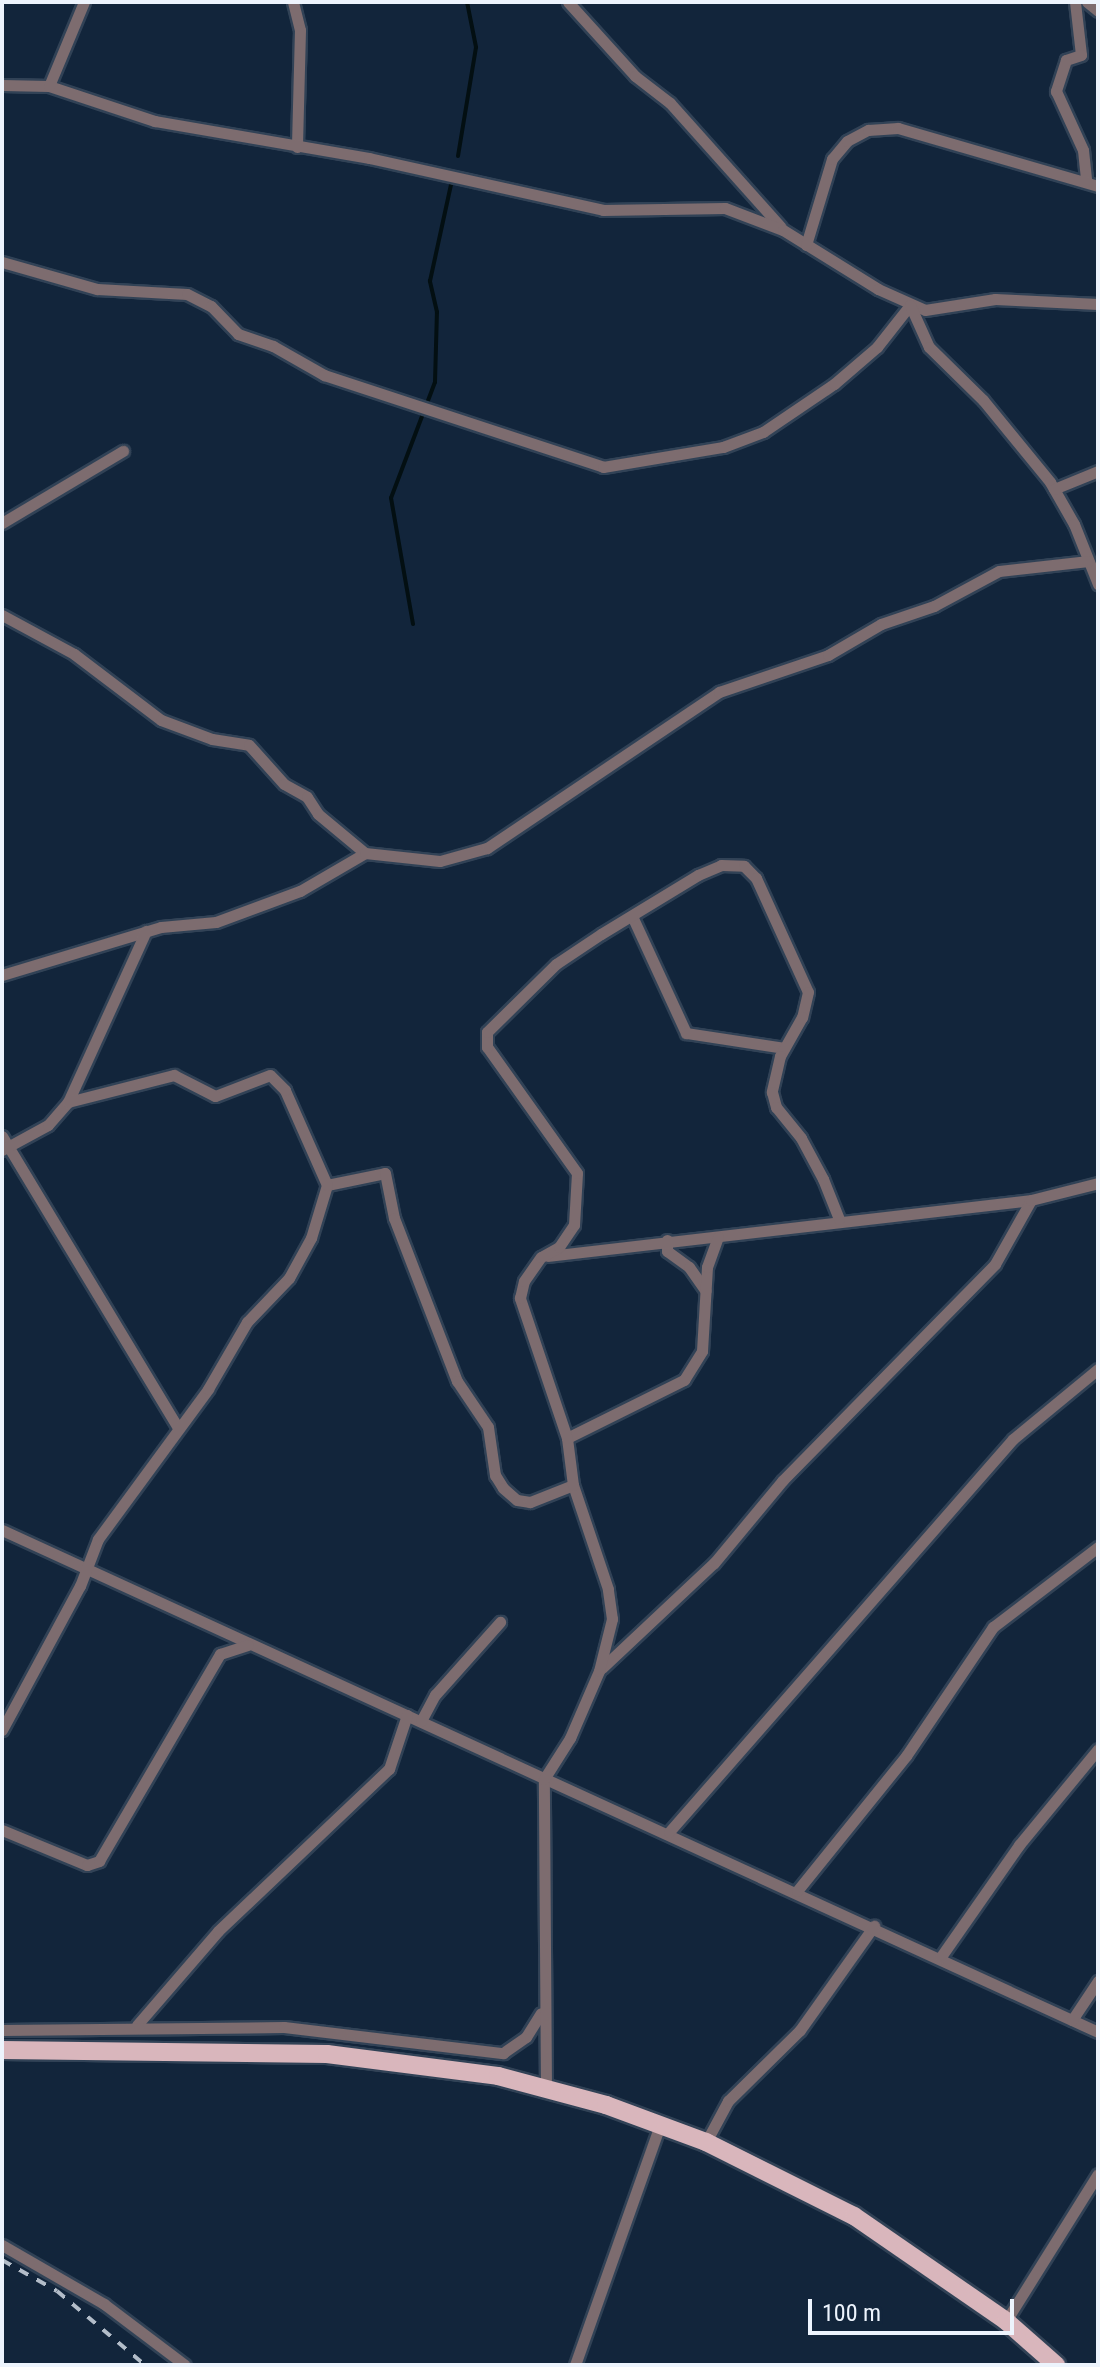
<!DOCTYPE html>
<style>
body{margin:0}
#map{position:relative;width:1100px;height:2367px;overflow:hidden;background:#12253b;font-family:"Roboto Condensed",sans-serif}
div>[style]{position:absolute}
.stream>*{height:4px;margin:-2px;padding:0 2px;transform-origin:2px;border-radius:2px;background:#030f12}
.roads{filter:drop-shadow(2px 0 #314256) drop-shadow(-2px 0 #314256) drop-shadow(0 2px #314256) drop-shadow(0 -2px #314256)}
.minor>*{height:11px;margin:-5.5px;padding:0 5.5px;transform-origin:5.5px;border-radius:5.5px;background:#7d6c6f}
.primary>*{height:18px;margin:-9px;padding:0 9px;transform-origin:9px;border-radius:9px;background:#d9b6bc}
.rail>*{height:4px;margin-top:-2px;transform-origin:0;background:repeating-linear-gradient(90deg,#b3bdc9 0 10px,transparent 0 20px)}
span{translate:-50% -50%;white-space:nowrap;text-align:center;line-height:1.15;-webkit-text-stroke:6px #12253b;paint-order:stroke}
.frame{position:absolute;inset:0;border:4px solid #edf4fd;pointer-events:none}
.scale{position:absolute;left:808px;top:2299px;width:206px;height:36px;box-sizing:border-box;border:4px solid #edf4fd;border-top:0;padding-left:10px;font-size:24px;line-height:28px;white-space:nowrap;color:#edf4fd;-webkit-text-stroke:6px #12253b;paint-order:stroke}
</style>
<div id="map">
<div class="stream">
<div style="left:458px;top:156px;width:110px;rotate:-80.6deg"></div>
<div style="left:476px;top:47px;width:46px;rotate:-101.3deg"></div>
<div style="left:413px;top:624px;width:128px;rotate:-99.9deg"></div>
<div style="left:391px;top:498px;width:124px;rotate:-69.2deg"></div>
<div style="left:435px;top:382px;width:70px;rotate:-88.4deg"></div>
<div style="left:437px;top:312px;width:32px;rotate:-103deg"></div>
<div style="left:430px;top:281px;width:98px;rotate:-77.7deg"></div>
</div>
<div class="roads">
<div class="minor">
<div style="left:293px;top:2px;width:29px;rotate:76deg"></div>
<div style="left:300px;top:30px;width:117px;rotate:91.5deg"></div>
<div style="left:568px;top:2px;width:100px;rotate:47.8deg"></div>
<div style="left:635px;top:76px;width:44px;rotate:37.6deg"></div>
<div style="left:670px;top:103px;width:166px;rotate:48.2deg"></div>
<div style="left:1075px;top:2px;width:53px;rotate:83.5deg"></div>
<div style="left:1081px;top:55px;width:16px;rotate:162deg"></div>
<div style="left:1066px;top:60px;width:33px;rotate:108deg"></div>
<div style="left:1056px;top:91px;width:65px;rotate:65.4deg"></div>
<div style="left:1083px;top:150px;width:30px;rotate:84deg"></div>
<div style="left:1087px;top:2px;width:14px;rotate:39deg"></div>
<div style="left:2px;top:85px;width:47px;rotate:1.2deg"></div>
<div style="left:49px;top:86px;width:112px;rotate:18.3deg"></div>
<div style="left:155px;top:121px;width:217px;rotate:9.8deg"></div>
<div style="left:369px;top:158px;width:240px;rotate:12.5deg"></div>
<div style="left:603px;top:210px;width:122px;rotate:-0.9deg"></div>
<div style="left:725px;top:208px;width:62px;rotate:20.8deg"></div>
<div style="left:783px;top:230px;width:112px;rotate:31.8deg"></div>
<div style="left:878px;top:289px;width:51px;rotate:24.1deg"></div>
<div style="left:925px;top:310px;width:71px;rotate:-8.9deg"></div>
<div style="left:995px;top:299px;width:103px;rotate:2.8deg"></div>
<div style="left:49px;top:86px;width:91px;rotate:-67.4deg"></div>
<div style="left:806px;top:245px;width:90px;rotate:-73.2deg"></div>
<div style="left:832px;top:159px;width:23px;rotate:-50deg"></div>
<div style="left:847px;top:141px;width:24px;rotate:-28deg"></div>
<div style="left:868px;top:130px;width:30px;rotate:-4deg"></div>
<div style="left:898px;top:128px;width:208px;rotate:16.2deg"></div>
<div style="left:2px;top:262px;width:99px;rotate:15.9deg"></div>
<div style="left:97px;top:289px;width:90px;rotate:3.2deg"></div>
<div style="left:187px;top:294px;width:27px;rotate:27deg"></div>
<div style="left:211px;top:306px;width:39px;rotate:46deg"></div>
<div style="left:238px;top:334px;width:37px;rotate:19deg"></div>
<div style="left:273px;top:346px;width:59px;rotate:29.6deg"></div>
<div style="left:324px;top:375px;width:294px;rotate:18.2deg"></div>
<div style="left:603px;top:467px;width:122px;rotate:-9.5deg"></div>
<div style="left:723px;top:447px;width:43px;rotate:-20.6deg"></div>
<div style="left:763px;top:432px;width:86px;rotate:-34.1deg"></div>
<div style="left:834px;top:384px;width:57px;rotate:-40.7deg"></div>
<div style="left:877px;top:347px;width:53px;rotate:-51.8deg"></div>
<div style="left:910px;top:305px;width:46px;rotate:65.7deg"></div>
<div style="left:929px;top:347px;width:76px;rotate:44.5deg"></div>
<div style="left:983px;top:400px;width:106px;rotate:50.7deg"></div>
<div style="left:1050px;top:482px;width:48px;rotate:60.3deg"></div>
<div style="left:1074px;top:524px;width:65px;rotate:68.2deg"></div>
<div style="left:1054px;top:489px;width:48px;rotate:-22.2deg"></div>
<div style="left:2px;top:523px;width:141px;rotate:-30.8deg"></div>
<div style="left:2px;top:615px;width:82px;rotate:28.4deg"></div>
<div style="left:74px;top:654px;width:109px;rotate:37.2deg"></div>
<div style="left:161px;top:720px;width:54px;rotate:20.4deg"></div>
<div style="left:212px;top:739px;width:37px;rotate:9deg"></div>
<div style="left:249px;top:745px;width:52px;rotate:48.1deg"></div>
<div style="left:284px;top:784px;width:26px;rotate:29deg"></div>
<div style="left:307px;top:797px;width:20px;rotate:57deg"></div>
<div style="left:318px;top:814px;width:61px;rotate:39.7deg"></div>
<div style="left:632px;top:916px;width:129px;rotate:65.2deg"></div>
<div style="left:686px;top:1033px;width:99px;rotate:8.7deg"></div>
<div style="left:2px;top:975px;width:166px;rotate:-16.8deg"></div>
<div style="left:161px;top:927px;width:55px;rotate:-5.2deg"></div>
<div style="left:216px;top:922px;width:90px;rotate:-20.3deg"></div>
<div style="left:300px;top:891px;width:75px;rotate:-30.3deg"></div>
<div style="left:365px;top:853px;width:75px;rotate:6.1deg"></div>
<div style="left:440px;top:861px;width:49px;rotate:-15.5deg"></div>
<div style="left:487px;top:848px;width:280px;rotate:-33.9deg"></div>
<div style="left:719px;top:692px;width:115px;rotate:-18.7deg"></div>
<div style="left:828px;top:655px;width:61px;rotate:-30.3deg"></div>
<div style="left:881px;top:624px;width:56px;rotate:-18.8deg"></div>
<div style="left:934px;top:606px;width:74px;rotate:-28.3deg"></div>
<div style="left:999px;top:571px;width:90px;rotate:-6.4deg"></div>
<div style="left:2px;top:1136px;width:341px;rotate:58.9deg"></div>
<div style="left:2px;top:1150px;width:52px;rotate:-28.5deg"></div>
<div style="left:48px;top:1125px;width:30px;rotate:-49deg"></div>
<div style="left:68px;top:1102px;width:188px;rotate:-65.5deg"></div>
<div style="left:327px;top:1185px;width:59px;rotate:-11.7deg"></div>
<div style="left:385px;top:1173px;width:46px;rotate:78.7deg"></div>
<div style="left:394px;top:1218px;width:175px;rotate:68.9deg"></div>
<div style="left:457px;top:1381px;width:55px;rotate:56deg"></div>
<div style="left:488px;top:1427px;width:49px;rotate:81.7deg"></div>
<div style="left:495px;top:1475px;width:15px;rotate:58deg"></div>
<div style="left:503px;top:1488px;width:18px;rotate:41deg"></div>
<div style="left:517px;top:1500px;width:13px;rotate:9deg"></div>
<div style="left:530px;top:1502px;width:46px;rotate:-21.6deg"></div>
<div style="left:667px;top:1240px;width:11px;rotate:90deg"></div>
<div style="left:667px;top:1251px;width:27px;rotate:36deg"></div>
<div style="left:689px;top:1267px;width:29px;rotate:55deg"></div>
<div style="left:548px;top:1256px;width:486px;rotate:-6.6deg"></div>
<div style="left:567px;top:1438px;width:131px;rotate:-26.4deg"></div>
<div style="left:684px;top:1380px;width:34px;rotate:-58deg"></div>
<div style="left:702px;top:1351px;width:84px;rotate:-86.6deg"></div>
<div style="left:707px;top:1267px;width:32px;rotate:-70deg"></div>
<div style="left:2px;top:1530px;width:1205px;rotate:24.61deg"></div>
<div style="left:602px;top:1668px;width:154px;rotate:-43.2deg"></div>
<div style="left:714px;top:1563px;width:107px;rotate:-50.3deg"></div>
<div style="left:782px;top:1481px;width:304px;rotate:-45.5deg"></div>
<div style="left:995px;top:1264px;width:73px;rotate:-60.6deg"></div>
<div style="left:1031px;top:1200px;width:69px;rotate:-14.2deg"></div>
<div style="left:421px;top:1721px;width:30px;rotate:-62deg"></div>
<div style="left:435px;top:1695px;width:98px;rotate:-48.3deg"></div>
<div style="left:2px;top:1730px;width:164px;rotate:-61.6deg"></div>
<div style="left:80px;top:1586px;width:50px;rotate:-69deg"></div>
<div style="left:98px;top:1539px;width:186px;rotate:-53.7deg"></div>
<div style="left:208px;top:1389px;width:78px;rotate:-59.8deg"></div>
<div style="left:247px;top:1322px;width:61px;rotate:-46.3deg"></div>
<div style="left:289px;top:1278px;width:46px;rotate:-61.2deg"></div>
<div style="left:311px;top:1238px;width:55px;rotate:-73.2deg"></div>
<div style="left:327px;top:1185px;width:104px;rotate:-113.9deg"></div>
<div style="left:285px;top:1090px;width:21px;rotate:-135deg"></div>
<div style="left:270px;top:1075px;width:59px;rotate:159.1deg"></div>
<div style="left:215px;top:1096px;width:46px;rotate:-152.9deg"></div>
<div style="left:174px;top:1075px;width:109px;rotate:165.7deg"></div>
<div style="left:2px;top:1830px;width:92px;rotate:22.4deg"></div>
<div style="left:87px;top:1865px;width:13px;rotate:-18deg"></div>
<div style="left:99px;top:1861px;width:240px;rotate:-59.7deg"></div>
<div style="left:220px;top:1654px;width:29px;rotate:-18deg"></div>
<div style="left:669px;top:1832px;width:522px;rotate:-48.8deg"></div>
<div style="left:1013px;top:1439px;width:110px;rotate:-39.5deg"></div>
<div style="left:797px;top:1891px;width:174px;rotate:-51.1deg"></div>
<div style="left:906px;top:1756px;width:156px;rotate:-56deg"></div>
<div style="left:993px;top:1627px;width:132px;rotate:-37.3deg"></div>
<div style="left:940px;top:1958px;width:138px;rotate:-55deg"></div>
<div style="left:1019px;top:1845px;width:124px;rotate:-50.5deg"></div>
<div style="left:1072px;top:2020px;width:47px;rotate:-56.3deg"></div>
<div style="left:137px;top:2025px;width:124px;rotate:-49.2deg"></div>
<div style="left:218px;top:1931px;width:236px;rotate:-43.5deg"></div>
<div style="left:389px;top:1769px;width:57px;rotate:-71.6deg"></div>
<div style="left:2px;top:2030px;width:282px;rotate:-0.6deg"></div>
<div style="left:284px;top:2027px;width:221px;rotate:6.8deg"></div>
<div style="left:503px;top:2053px;width:28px;rotate:-35deg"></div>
<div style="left:526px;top:2037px;width:28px;rotate:-58deg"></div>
<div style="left:546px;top:2089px;width:310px;rotate:-90.4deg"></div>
<div style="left:544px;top:1779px;width:49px;rotate:-57.6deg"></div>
<div style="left:570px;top:1738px;width:73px;rotate:-66.6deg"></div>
<div style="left:599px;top:1671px;width:54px;rotate:-76deg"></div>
<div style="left:612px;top:1619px;width:30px;rotate:-98deg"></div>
<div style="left:608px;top:1589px;width:110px;rotate:-108.6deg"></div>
<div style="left:573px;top:1485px;width:47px;rotate:-97.3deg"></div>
<div style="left:567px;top:1438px;width:148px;rotate:-108.6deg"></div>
<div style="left:520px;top:1298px;width:17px;rotate:-77deg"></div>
<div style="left:524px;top:1281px;width:29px;rotate:-55deg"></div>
<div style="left:541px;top:1257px;width:21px;rotate:-29deg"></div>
<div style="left:559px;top:1247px;width:27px;rotate:-56deg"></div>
<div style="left:574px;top:1225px;width:52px;rotate:-86.7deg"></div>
<div style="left:577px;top:1173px;width:155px;rotate:-125.5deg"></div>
<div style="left:487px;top:1047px;width:15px;rotate:-90deg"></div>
<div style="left:487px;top:1032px;width:97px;rotate:-44.6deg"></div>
<div style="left:556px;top:964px;width:54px;rotate:-33.7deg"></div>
<div style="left:601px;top:934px;width:114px;rotate:-31.3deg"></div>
<div style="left:698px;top:875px;width:25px;rotate:-23deg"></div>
<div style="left:721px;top:865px;width:23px;rotate:2deg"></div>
<div style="left:744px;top:866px;width:17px;rotate:45deg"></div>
<div style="left:756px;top:878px;width:125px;rotate:65.5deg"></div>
<div style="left:808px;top:992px;width:26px;rotate:103deg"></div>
<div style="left:802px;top:1017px;width:45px;rotate:119.4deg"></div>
<div style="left:780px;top:1056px;width:37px;rotate:103deg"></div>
<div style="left:772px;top:1092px;width:16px;rotate:75deg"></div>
<div style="left:776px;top:1107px;width:40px;rotate:51deg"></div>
<div style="left:801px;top:1138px;width:47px;rotate:61.8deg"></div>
<div style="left:823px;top:1179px;width:43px;rotate:68.2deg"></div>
<div style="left:706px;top:2142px;width:47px;rotate:-61.8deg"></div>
<div style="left:728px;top:2101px;width:101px;rotate:-44.6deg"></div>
<div style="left:800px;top:2030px;width:128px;rotate:-54.6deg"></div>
<div style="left:2px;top:2245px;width:118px;rotate:30deg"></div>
<div style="left:104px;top:2304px;width:101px;rotate:37deg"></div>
<div style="left:1006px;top:2321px;width:173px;rotate:-58deg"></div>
<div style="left:575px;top:2365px;width:255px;rotate:-70.5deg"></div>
</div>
<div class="primary">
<div style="left:2px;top:2050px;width:325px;rotate:0.7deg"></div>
<div style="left:327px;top:2054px;width:172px;rotate:7.3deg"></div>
<div style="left:498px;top:2076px;width:112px;rotate:15deg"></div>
<div style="left:606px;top:2105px;width:107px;rotate:20.3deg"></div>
<div style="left:706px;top:2142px;width:165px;rotate:26.6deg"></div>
<div style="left:854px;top:2216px;width:185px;rotate:34.6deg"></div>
<div style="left:1006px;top:2321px;width:67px;rotate:41.3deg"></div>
</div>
</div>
<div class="rail">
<div style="left:2px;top:2260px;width:63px;rotate:29.4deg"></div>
<div style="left:57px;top:2291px;width:115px;rotate:40.1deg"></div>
</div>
<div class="frame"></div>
<div class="scale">100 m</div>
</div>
